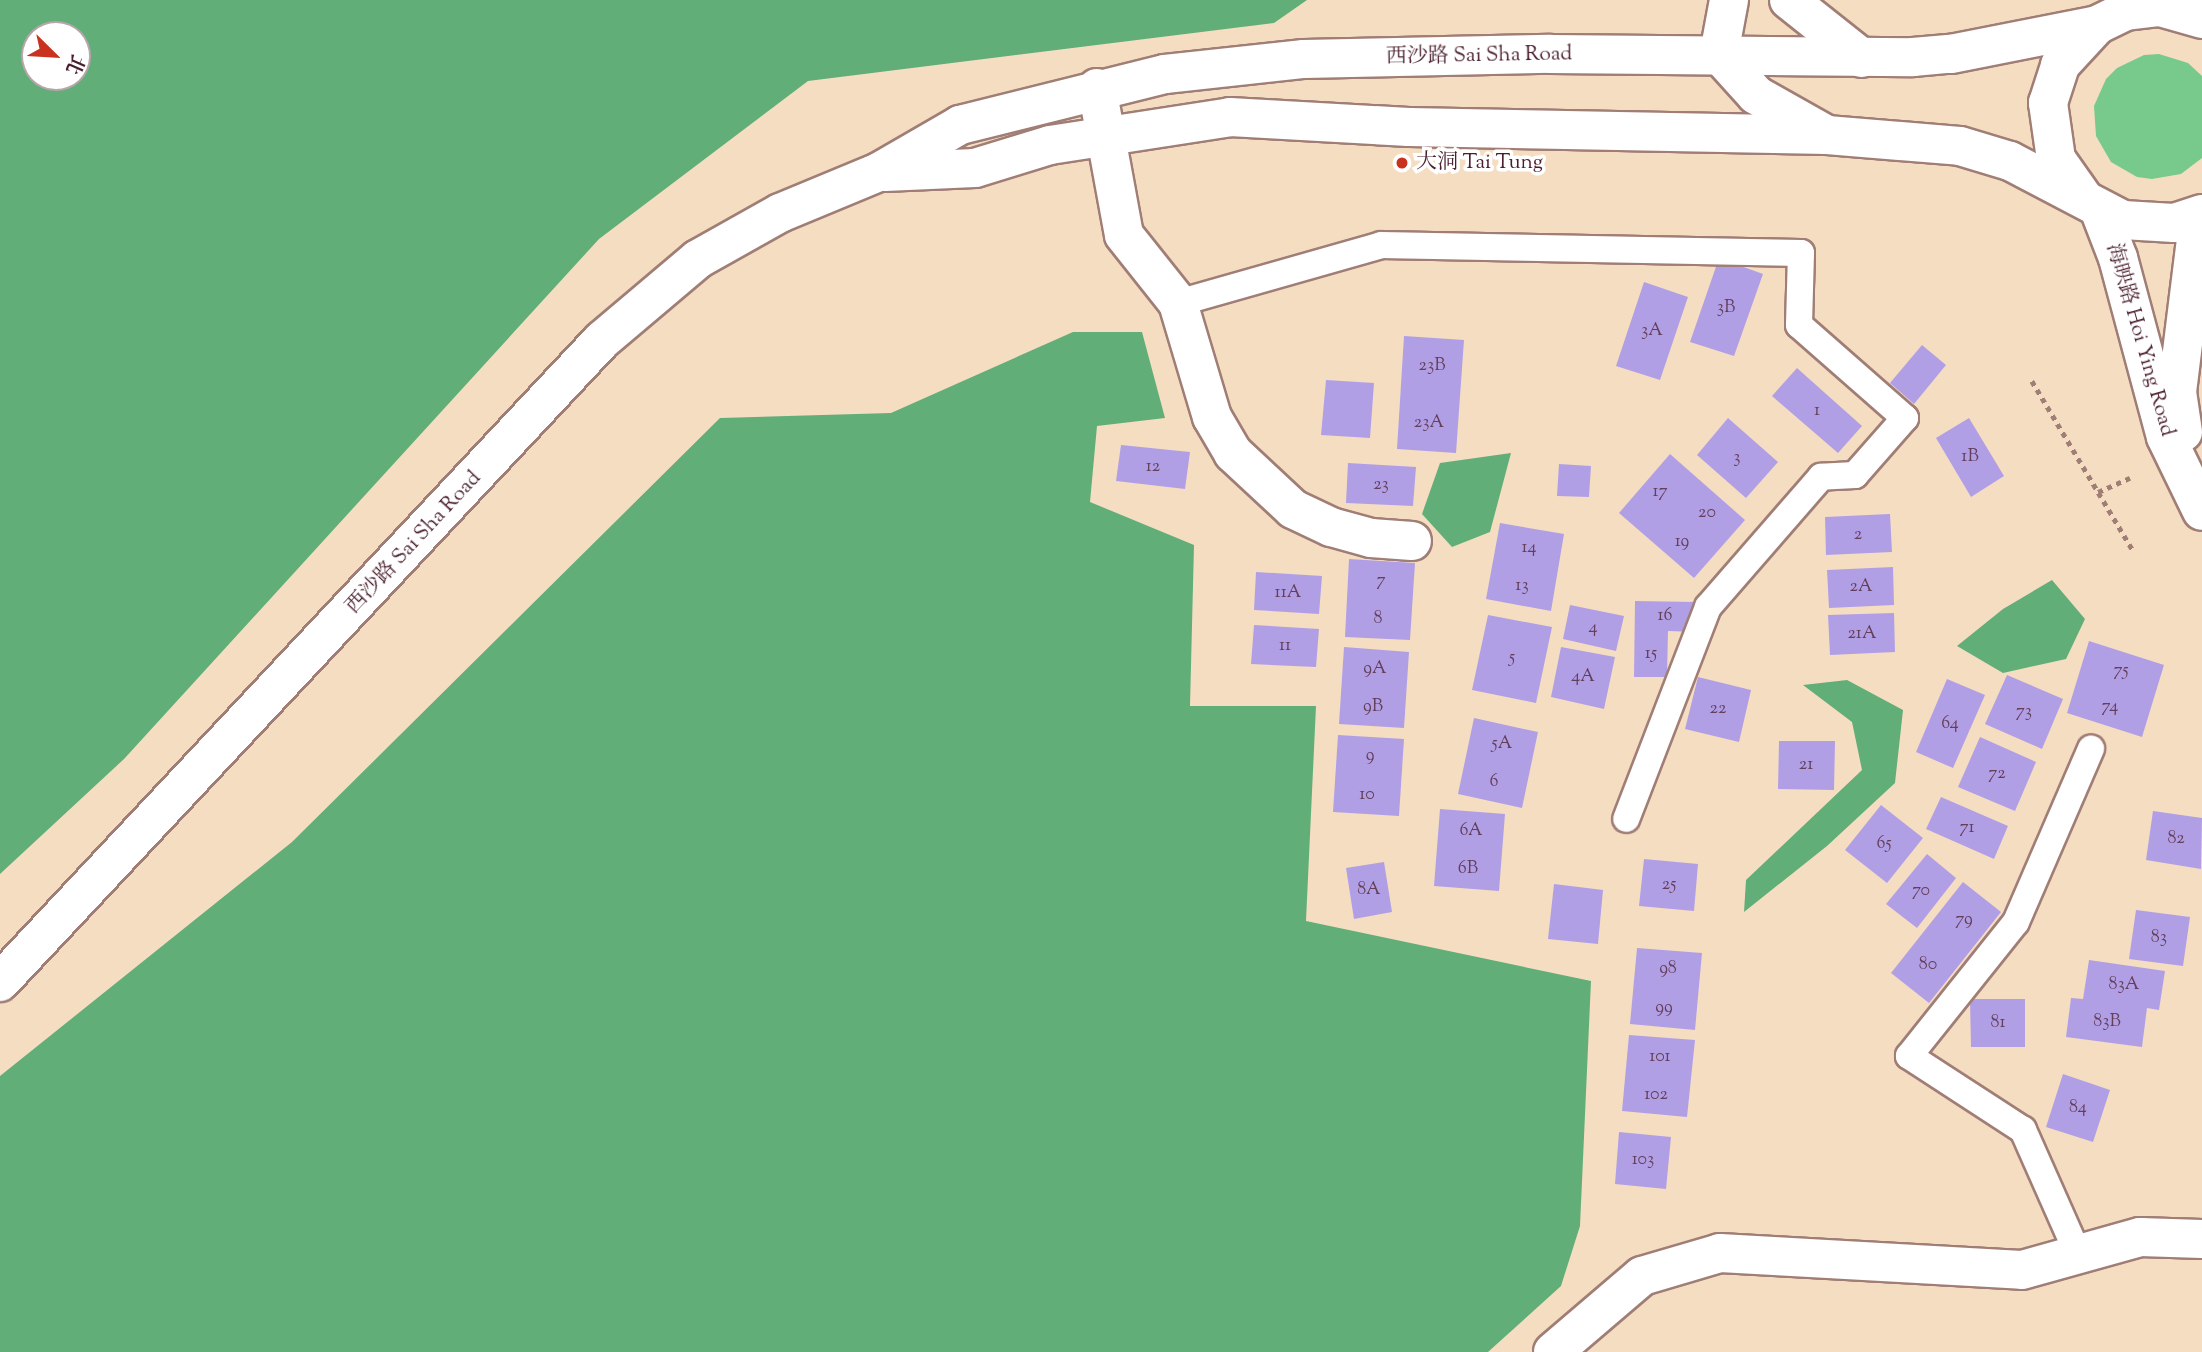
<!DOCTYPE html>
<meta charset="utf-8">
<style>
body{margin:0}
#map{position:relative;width:2202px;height:1352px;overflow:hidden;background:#f5ddc2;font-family:"Sorts Mill Goudy","Noto Serif TC",serif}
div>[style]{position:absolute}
.green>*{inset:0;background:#78ca8c}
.forest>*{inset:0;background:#62ae78}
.building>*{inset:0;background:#b19fe6}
.path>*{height:4.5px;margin-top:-2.25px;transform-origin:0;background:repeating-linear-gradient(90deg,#a07e76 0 5px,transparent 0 10px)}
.roads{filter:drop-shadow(2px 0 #a07e76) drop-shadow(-2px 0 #a07e76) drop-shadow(0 2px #a07e76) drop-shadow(0 -2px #a07e76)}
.lane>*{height:26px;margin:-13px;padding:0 13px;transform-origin:13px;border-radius:13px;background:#fff}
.street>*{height:38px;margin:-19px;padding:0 19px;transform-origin:19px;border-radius:19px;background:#fff}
.secondary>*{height:38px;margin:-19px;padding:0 19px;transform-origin:19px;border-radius:19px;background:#fff}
.primary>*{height:38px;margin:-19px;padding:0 19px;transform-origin:19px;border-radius:19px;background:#fff}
.dots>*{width:19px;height:19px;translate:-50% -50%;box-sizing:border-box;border:4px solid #fff;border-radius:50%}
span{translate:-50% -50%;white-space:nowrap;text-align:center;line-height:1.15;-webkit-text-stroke:7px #fff;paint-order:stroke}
.number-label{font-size:18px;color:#643f5a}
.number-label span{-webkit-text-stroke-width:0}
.street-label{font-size:21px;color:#4a1f2b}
.poi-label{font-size:21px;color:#4a1f2b}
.left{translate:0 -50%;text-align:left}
.north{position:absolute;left:21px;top:21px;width:70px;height:70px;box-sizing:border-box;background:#fff;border:2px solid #b7a5aa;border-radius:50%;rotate:114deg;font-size:19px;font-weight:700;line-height:28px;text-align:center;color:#4a1f2b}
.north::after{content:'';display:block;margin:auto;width:24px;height:32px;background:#c8321e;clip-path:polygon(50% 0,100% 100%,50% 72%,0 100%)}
</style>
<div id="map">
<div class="green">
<div style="clip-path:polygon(2159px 54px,2188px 63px,2202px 76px,2202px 158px,2181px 174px,2152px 179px,2137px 177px,2111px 162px,2096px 136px,2094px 106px,2106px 79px,2117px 68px,2144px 55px)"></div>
</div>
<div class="forest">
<div style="clip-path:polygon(evenodd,0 0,1307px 0,1274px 23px,808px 81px,599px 239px,124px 759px,0 874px,0 0,35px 35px,77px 35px,77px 77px,35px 77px,35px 35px)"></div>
<div style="clip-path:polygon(1073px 332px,1142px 332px,1165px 418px,1097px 426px,1090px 502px,1194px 545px,1190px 706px,1316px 706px,1306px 921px,1591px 981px,1580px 1226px,1561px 1286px,1488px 1352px,0 1352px,0 1076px,292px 842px,720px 418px,891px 413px)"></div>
<div style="clip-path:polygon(1511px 453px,1490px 532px,1452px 547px,1422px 514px,1440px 463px)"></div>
<div style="clip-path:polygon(2052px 580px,2085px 619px,2066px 659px,2003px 673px,1957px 646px,2003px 609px)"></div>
<div style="clip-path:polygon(1847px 680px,1903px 710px,1895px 783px,1827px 846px,1744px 912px,1746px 880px,1862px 770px,1852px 722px,1803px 685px)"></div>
</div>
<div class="building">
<div style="clip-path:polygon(1719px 258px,1763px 274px,1734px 356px,1690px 342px)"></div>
<div style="clip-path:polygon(1644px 282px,1688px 297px,1660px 380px,1616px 366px)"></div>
<div style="clip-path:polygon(1404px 336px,1464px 340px,1456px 453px,1397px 449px)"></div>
<div style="clip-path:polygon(1922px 345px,1946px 365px,1914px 404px,1890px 383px)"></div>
<div style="clip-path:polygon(1797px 368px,1862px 426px,1838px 453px,1772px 396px)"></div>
<div style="clip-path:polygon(1326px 380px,1374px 383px,1370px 438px,1321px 435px)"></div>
<div style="clip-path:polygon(1728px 418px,1778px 462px,1746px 498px,1697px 455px)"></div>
<div style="clip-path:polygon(1969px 418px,2004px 476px,1971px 497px,1936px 438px)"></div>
<div style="clip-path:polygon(1121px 445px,1190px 452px,1185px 489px,1116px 481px)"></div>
<div style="clip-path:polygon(1670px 454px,1745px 520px,1694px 578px,1619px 513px)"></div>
<div style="clip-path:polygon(1348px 463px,1416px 467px,1413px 506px,1346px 503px)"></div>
<div style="clip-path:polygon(1559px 464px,1591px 466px,1589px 497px,1557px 496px)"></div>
<div style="clip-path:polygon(1890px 514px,1892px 552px,1826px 555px,1825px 517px)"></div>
<div style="clip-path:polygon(1500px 523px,1564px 534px,1551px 611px,1486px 599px)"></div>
<div style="clip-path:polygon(1349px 559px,1415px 563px,1410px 640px,1345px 637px)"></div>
<div style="clip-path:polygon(1893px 567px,1894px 605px,1829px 608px,1827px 570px)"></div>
<div style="clip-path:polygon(1256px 572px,1322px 576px,1319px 614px,1254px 610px)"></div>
<div style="clip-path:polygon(1635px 601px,1696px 602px,1696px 632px,1668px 631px,1667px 677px,1634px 677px)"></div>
<div style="clip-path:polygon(1570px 605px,1624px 616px,1616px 651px,1563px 639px)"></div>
<div style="clip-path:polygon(1894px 613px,1895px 652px,1830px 655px,1828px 615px)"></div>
<div style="clip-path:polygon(1488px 615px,1552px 627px,1536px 703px,1472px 690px)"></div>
<div style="clip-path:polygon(1254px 625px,1319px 629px,1316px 667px,1251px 664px)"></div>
<div style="clip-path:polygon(2089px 641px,2164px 665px,2142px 737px,2067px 713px)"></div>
<div style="clip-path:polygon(1344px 647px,1409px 652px,1404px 728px,1339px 724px)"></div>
<div style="clip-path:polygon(1561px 647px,1615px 657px,1604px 709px,1551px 697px)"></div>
<div style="clip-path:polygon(2007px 675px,2063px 699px,2042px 749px,1985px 724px)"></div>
<div style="clip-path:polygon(1698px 677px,1751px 690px,1739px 742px,1685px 729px)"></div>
<div style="clip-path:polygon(1947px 679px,1985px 695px,1953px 768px,1916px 752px)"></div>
<div style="clip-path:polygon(1474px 718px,1538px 732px,1522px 808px,1458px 794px)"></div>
<div style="clip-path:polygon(1338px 735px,1404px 739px,1399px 816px,1333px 812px)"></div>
<div style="clip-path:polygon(1980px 737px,2036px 762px,2015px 811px,1958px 787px)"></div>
<div style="clip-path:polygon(1779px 741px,1835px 741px,1834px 790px,1778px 789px)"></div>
<div style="clip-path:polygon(1941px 797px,2008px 826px,1994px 859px,1926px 829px)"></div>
<div style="clip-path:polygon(1881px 805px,1923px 838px,1887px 883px,1845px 850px)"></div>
<div style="clip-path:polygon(1440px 809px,1505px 814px,1499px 891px,1434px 886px)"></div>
<div style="clip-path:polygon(2153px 811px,2202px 818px,2201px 869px,2146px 860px)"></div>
<div style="clip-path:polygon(1927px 854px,1956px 878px,1917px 928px,1886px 904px)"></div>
<div style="clip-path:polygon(1644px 859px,1698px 864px,1694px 911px,1639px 906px)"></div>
<div style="clip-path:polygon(1384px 862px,1392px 912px,1354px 919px,1346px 868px)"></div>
<div style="clip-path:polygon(1963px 882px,2001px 912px,1929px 1003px,1891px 973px)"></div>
<div style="clip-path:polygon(1554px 884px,1603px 890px,1598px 944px,1548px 939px)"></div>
<div style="clip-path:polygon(2136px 910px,2190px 917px,2183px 966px,2129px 959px)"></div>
<div style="clip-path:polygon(1637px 948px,1702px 953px,1695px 1030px,1630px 1024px)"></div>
<div style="clip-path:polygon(2089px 960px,2165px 971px,2159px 1010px,2147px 1008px,2142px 1047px,2066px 1037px,2071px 998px,2083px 999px)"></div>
<div style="clip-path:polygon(1970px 999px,2025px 999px,2025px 1047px,1971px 1047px)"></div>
<div style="clip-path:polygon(1629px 1035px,1695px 1040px,1687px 1117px,1622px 1111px)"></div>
<div style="clip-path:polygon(2063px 1074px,2110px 1090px,2093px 1142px,2046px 1127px)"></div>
<div style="clip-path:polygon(1619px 1132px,1671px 1137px,1666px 1189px,1615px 1184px)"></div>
</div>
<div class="path">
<div style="left:2032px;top:381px;width:199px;rotate:59.2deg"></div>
<div style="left:2098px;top:492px;width:35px;rotate:-24deg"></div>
</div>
<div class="roads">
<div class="lane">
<div style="left:1178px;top:303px;width:211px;rotate:-15.9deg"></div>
<div style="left:1381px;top:245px;width:420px;rotate:1.1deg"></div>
<div style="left:1801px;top:253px;width:72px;rotate:91.6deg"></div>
<div style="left:1799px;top:325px;width:141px;rotate:41.3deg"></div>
<div style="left:1905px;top:418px;width:76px;rotate:131.3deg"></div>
<div style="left:1855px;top:475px;width:34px;rotate:177deg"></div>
<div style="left:1821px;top:477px;width:172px;rotate:131deg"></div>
<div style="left:1708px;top:607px;width:227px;rotate:111.1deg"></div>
<div style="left:2078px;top:1254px;width:136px;rotate:-113.9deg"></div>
<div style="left:2023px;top:1130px;width:136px;rotate:-147deg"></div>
<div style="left:1909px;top:1056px;width:171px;rotate:-51.4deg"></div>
<div style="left:2016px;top:922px;width:189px;rotate:-66.6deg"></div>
</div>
<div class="street">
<div style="left:1729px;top:0;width:55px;rotate:100.5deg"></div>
<div style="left:1719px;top:54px;width:55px;rotate:47.9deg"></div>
<div style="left:1756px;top:95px;width:81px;rotate:29.4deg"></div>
<div style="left:1789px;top:0;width:93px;rotate:38.5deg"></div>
<div style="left:1097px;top:88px;width:149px;rotate:79.6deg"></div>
<div style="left:1124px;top:235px;width:87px;rotate:51.5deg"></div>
<div style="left:1178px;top:303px;width:119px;rotate:73.4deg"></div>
<div style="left:1212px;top:417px;width:42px;rotate:59.7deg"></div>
<div style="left:1233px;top:453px;width:82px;rotate:43deg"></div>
<div style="left:1293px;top:509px;width:42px;rotate:25.3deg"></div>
<div style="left:1331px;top:527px;width:41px;rotate:15.4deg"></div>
<div style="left:1371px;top:538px;width:41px;rotate:4.2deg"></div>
<div style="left:1553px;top:1352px;width:117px;rotate:-40.5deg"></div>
<div style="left:1642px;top:1276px;width:81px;rotate:-16.4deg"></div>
<div style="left:1720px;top:1253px;width:302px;rotate:3.2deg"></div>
<div style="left:2022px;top:1270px;width:123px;rotate:-15.6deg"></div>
<div style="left:2140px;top:1237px;width:62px;rotate:1.8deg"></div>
</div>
<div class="secondary">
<div style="left:885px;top:172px;width:90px;rotate:-2.5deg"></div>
<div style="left:975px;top:168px;width:78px;rotate:-17deg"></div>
<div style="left:1050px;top:145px;width:182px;rotate:-8.8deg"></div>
<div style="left:1230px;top:117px;width:179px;rotate:3.2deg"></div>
<div style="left:1409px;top:127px;width:418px;rotate:1.1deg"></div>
<div style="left:1827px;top:135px;width:133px;rotate:4.7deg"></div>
<div style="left:1960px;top:146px;width:52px;rotate:16.7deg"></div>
<div style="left:2010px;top:161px;width:127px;rotate:27.6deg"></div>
<div style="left:2123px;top:220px;width:51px;rotate:3.4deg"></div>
<div style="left:2174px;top:223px;width:29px;rotate:-18deg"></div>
<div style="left:2082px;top:196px;width:45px;rotate:-125.1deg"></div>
<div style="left:2056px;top:159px;width:57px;rotate:-98.1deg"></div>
<div style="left:2048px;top:103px;width:40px;rotate:-72deg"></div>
<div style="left:2060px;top:65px;width:54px;rotate:-47.2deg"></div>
<div style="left:2099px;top:209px;width:53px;rotate:68.8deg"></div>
<div style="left:2118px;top:258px;width:185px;rotate:75deg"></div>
<div style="left:2166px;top:437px;width:82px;rotate:64.1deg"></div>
<div style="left:2183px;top:432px;width:40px;rotate:-98.5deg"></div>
<div style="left:2177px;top:392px;width:178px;rotate:-82.9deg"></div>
<div style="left:0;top:982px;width:879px;rotate:-46.84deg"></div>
<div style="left:601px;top:341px;width:127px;rotate:-40.2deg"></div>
<div style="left:698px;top:259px;width:94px;rotate:-29.3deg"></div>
<div style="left:780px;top:213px;width:107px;rotate:-22.5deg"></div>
<div style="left:879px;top:172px;width:94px;rotate:-30.1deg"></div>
<div style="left:960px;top:125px;width:211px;rotate:-14deg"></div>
<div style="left:1165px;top:74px;width:140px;rotate:-6.2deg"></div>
<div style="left:1304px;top:59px;width:246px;rotate:-1.2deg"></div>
<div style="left:1550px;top:54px;width:363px;rotate:0.5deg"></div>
<div style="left:1913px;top:57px;width:38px;rotate:-5deg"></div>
<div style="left:1951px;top:54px;width:149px;rotate:-11.2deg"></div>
<div style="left:2097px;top:25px;width:32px;rotate:-26deg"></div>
<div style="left:2126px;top:11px;width:34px;rotate:-7deg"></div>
<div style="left:2160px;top:7px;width:44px;rotate:15.9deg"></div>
</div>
<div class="primary">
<div style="left:2195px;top:15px;width:7px;rotate:8deg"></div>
</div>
</div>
<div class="dots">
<div style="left:1402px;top:163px;background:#c8321e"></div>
</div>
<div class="number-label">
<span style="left:1726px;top:308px">3B</span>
<span style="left:1652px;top:331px">3A</span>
<span style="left:1432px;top:366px">23B</span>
<span style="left:1817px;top:411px">1</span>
<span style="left:1429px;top:423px">23A</span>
<span style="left:1970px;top:457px">1B</span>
<span style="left:1737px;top:458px">3</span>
<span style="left:1153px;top:467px">12</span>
<span style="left:1381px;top:485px">23</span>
<span style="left:1660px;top:492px">17</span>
<span style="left:1707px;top:513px">20</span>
<span style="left:1858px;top:535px">2</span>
<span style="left:1682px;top:542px">19</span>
<span style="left:1529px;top:548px">14</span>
<span style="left:1381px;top:581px">7</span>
<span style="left:1522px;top:586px">13</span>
<span style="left:1861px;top:587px">2A</span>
<span style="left:1288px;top:593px">11A</span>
<span style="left:1665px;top:616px">16</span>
<span style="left:1378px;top:619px">8</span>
<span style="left:1593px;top:628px">4</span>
<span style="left:1862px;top:634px">21A</span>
<span style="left:1285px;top:646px">11</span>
<span style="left:1651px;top:654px">15</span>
<span style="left:1512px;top:658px">5</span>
<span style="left:1375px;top:669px">9A</span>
<span style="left:2121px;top:671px">75</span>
<span style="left:1583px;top:677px">4A</span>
<span style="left:1373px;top:707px">9B</span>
<span style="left:2110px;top:707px">74</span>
<span style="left:1718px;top:709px">22</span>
<span style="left:2024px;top:712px">73</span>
<span style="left:1950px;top:724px">64</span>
<span style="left:1502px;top:744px">5A</span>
<span style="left:1370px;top:756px">9</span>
<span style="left:1806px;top:765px">21</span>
<span style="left:1997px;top:774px">72</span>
<span style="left:1494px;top:782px">6</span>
<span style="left:1367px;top:795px">10</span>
<span style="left:1967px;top:828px">71</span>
<span style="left:1471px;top:831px">6A</span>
<span style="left:2176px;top:839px">82</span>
<span style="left:1884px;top:844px">65</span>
<span style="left:1468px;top:869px">6B</span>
<span style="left:1669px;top:885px">25</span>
<span style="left:1369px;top:890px">8A</span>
<span style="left:1921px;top:891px">70</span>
<span style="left:1964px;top:920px">79</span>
<span style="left:2159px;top:938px">83</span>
<span style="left:1928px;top:965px">80</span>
<span style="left:1668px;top:969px">98</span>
<span style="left:2124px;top:985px">83A</span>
<span style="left:1664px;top:1008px">99</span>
<span style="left:2107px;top:1022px">83B</span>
<span style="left:1998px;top:1023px">81</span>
<span style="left:1660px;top:1057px">101</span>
<span style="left:1656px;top:1095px">102</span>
<span style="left:2078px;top:1108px">84</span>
<span style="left:1643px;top:1160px">103</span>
</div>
<div class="street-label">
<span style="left:1479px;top:56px;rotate:-1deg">西沙路 Sai Sha Road</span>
<span style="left:2140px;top:340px;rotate:74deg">海映路 Hoi Ying Road</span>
<span style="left:414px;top:543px;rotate:-47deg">西沙路 Sai Sha Road</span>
</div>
<div class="poi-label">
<span class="left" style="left:1416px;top:163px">大洞 Tai Tung</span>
</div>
<div class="north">北</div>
</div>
